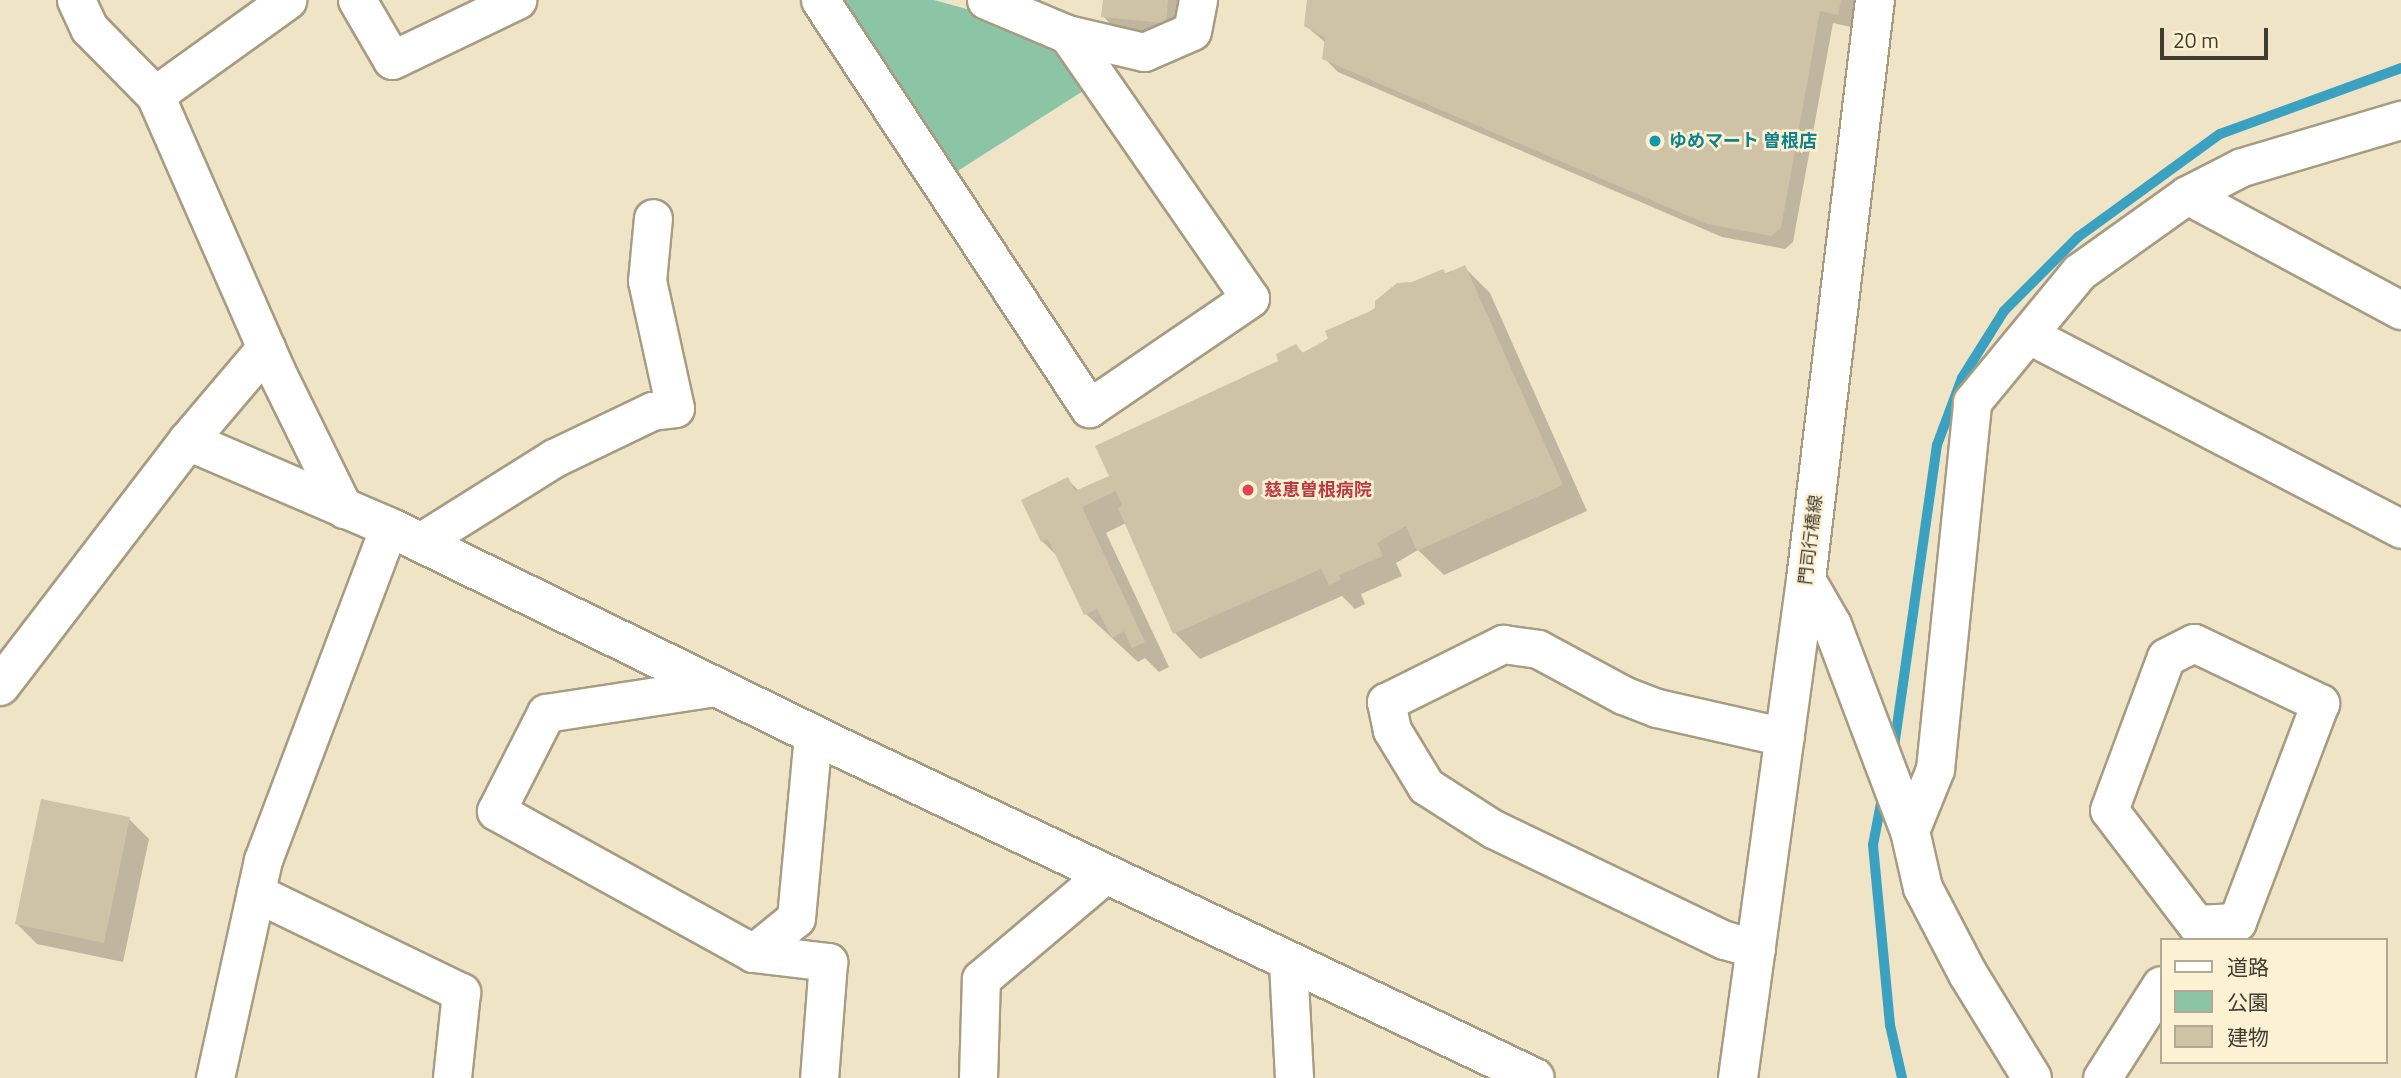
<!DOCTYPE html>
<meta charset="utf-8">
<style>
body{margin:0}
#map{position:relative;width:2401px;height:1078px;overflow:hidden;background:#f0e4c7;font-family:"Titillium Web","Noto Sans JP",sans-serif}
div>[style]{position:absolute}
.green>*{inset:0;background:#8bc5a6}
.shadow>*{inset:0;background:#0003}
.stream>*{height:10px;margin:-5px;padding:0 5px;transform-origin:5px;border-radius:5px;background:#3aa1c0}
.building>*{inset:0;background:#cec3a7}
.roads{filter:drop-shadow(2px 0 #a79c81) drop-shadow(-2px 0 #a79c81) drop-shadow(0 2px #a79c81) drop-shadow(0 -2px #a79c81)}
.minor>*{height:37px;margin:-18.5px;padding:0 18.5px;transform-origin:18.5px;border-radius:18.5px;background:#fff}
.tertiary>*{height:38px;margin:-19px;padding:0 19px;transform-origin:19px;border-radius:19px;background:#fff}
.primary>*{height:38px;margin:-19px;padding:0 19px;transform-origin:19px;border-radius:19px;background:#fff}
.dots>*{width:19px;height:19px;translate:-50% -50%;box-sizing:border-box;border:4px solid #fdf1d4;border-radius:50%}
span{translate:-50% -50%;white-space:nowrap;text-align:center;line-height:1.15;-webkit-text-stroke:5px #fdf1d4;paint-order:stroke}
.culture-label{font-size:18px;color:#0d838f;font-weight:700}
.left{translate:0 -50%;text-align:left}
.health-label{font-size:18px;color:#be3a42;font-weight:700}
.street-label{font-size:18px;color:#403c30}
.legend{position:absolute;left:2160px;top:938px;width:228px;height:126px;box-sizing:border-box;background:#fdf1d4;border:2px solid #b1a992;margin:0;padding:9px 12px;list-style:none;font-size:21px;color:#403c30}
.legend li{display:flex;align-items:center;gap:14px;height:35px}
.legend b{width:35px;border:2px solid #b1a992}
.scale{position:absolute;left:2160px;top:28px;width:108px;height:32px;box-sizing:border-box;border:4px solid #403c30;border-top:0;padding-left:9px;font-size:21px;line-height:24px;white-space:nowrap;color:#403c30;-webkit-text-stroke:5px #fdf1d4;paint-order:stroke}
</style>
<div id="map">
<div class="green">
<div style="clip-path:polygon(838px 0,934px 0,981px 13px,1055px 41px,1091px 86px,953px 174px)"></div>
</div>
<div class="shadow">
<div style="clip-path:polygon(1105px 0,1182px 0,1179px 36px,1116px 30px,1103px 16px)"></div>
<div style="clip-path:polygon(1309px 0,1856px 0,1851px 27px,1833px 23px,1793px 242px,1785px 249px,1722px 237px,1338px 72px,1324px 58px,1326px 43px,1306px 26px)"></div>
<div style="clip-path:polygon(1464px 267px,1490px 293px,1587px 511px,1444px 575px,1418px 550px,1396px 563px,1402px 576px,1361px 594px,1365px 604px,1355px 609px,1342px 596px,1200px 659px,1175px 633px,1126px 523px,1106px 533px,1169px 667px,1159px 672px,1145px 658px,1138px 662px,1086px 614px,1060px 559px,1042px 541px,1067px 479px,1079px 491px,1112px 476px,1278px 363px,1296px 346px,1304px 354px,1412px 284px)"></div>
<div style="clip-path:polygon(129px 819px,149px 839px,123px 962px,37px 944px,17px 924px)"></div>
</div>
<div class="stream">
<div style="left:1893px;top:754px;width:312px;rotate:-81.9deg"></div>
<div style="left:1937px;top:445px;width:72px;rotate:-69.5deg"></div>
<div style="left:1962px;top:378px;width:79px;rotate:-57.9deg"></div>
<div style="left:2004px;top:311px;width:105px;rotate:-45deg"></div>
<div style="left:2078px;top:237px;width:175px;rotate:-36deg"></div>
<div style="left:2220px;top:134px;width:193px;rotate:-20deg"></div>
<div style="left:1883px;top:793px;width:53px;rotate:100.9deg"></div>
<div style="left:1873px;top:845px;width:181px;rotate:84.6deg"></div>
<div style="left:1890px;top:1025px;width:54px;rotate:77.2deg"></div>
</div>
<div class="building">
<div style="clip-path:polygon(1103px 0,1168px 0,1166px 23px,1101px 17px)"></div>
<div style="clip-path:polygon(1307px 0,1841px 0,1838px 15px,1820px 11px,1781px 228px,1771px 236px,1707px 224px,1322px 59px,1325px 37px,1304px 26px)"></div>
<div style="clip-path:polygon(1465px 265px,1563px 485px,1417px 551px,1406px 526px,1377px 543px,1383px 556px,1339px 575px,1341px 579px,1329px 585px,1321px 569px,1173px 634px,1118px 508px,1122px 506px,1116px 491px,1082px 507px,1145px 642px,1132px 648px,1124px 631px,1112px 638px,1097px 609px,1084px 615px,1048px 539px,1041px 542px,1021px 500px,1068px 477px,1075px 491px,1109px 476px,1095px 446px,1278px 361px,1276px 354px,1296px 344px,1302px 353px,1328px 339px,1325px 331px,1375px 309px,1375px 301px,1397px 283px,1412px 282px,1443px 269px,1446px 274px)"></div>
<div style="clip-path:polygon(41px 799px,130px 817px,104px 943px,15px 924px)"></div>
</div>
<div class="roads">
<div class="minor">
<div style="left:76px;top:0;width:31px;rotate:65deg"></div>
<div style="left:89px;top:28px;width:94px;rotate:45.4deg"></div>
<div style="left:155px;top:95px;width:301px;rotate:66.3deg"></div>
<div style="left:276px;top:371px;width:154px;rotate:63.8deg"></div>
<div style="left:357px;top:0;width:69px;rotate:59.7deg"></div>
<div style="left:392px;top:60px;width:139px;rotate:-25.6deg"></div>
<div style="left:820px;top:0;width:489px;rotate:56.6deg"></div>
<div style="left:1089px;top:408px;width:195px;rotate:-34.3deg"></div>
<div style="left:1250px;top:298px;width:321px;rotate:-124.7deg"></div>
<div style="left:986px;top:0;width:88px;rotate:22.8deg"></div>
<div style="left:1067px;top:34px;width:79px;rotate:13.2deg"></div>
<div style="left:1144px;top:52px;width:52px;rotate:-23.6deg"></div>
<div style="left:1192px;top:31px;width:32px;rotate:-79deg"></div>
<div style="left:155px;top:95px;width:163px;rotate:-35.7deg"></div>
<div style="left:2187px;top:195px;width:243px;rotate:28.3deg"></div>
<div style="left:2029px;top:335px;width:420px;rotate:27.5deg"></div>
<div style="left:420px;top:542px;width:158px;rotate:-32.1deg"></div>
<div style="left:554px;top:458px;width:109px;rotate:-25.6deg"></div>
<div style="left:652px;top:411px;width:23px;rotate:-7deg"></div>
<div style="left:675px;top:408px;width:130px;rotate:-102.4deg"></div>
<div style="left:647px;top:281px;width:63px;rotate:-84.6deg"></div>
<div style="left:2194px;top:643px;width:140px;rotate:25.5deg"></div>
<div style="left:2320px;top:703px;width:234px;rotate:110.8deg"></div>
<div style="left:2237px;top:922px;width:41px;rotate:177.2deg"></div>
<div style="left:2196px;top:924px;width:143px;rotate:-127.3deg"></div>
<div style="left:2109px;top:810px;width:163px;rotate:-69.6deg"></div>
<div style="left:2166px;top:657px;width:31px;rotate:-27deg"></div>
<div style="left:715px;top:687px;width:171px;rotate:171.3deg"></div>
<div style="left:546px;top:713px;width:110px;rotate:117deg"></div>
<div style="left:496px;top:811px;width:294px;rotate:28.9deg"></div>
<div style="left:753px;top:953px;width:76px;rotate:6.8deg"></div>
<div style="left:828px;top:962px;width:116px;rotate:94.4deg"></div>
<div style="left:1910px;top:831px;width:67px;rotate:-68deg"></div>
<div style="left:1935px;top:769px;width:369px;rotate:-84.2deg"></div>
<div style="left:1972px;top:402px;width:168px;rotate:-50.5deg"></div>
<div style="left:2079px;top:272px;width:133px;rotate:-35.5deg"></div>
<div style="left:2187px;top:195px;width:62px;rotate:-27deg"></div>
<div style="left:2242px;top:167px;width:166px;rotate:-16.5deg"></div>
<div style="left:256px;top:893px;width:228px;rotate:25.8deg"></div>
<div style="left:461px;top:992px;width:86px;rotate:96deg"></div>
<div style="left:1756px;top:949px;width:33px;rotate:-164deg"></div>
<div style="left:1724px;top:940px;width:256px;rotate:-154.3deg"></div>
<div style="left:1493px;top:829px;width:80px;rotate:-147.3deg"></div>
<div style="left:1426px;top:786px;width:66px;rotate:-121.3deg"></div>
<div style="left:1392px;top:730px;width:29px;rotate:-102deg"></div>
<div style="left:1386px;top:702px;width:131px;rotate:-26.4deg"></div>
<div style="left:1503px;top:644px;width:35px;rotate:8deg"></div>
<div style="left:1538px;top:649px;width:97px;rotate:28.4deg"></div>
<div style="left:1623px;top:695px;width:36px;rotate:21deg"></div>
<div style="left:1657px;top:708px;width:131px;rotate:12.8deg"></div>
<div style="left:753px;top:953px;width:55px;rotate:-39.1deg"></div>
<div style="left:796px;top:918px;width:184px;rotate:-84.7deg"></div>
<div style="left:1288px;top:963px;width:115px;rotate:87deg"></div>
<div style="left:215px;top:1078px;width:223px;rotate:-77.6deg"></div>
<div style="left:263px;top:860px;width:356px;rotate:-69.3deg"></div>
<div style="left:978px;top:1078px;width:99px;rotate:-88.3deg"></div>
<div style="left:981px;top:979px;width:161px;rotate:-40.2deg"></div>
<div style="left:2102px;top:1078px;width:110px;rotate:-57.6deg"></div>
</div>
<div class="tertiary">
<div style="left:188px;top:441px;width:121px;rotate:-49.7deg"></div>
<div style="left:1806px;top:580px;width:52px;rotate:60deg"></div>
<div style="left:1832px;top:625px;width:220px;rotate:69.3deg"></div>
<div style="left:1910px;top:831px;width:58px;rotate:77.2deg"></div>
<div style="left:1923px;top:888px;width:97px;rotate:62.4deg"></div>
<div style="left:1968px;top:974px;width:122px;rotate:58.4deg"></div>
<div style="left:0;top:686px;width:309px;rotate:-52.5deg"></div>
<div style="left:188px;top:441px;width:219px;rotate:23.2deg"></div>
<div style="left:389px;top:527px;width:503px;rotate:26.06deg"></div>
<div style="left:841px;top:748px;width:768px;rotate:25.43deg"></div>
</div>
<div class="primary">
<div style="left:1738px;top:1078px;width:503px;rotate:-82.22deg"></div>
<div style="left:1806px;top:580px;width:584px;rotate:-83.22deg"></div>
</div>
</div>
<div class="dots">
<div style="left:1655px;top:141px;background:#0f9aa8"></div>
<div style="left:1248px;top:490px;background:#e0444e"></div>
</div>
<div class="culture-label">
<span class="left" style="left:1669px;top:141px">ゆめマート 曽根店</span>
</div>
<div class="health-label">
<span class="left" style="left:1264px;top:490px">慈恵曽根病院</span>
</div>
<div class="street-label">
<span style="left:1811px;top:540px;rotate:-83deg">門司行橋線</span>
</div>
<ul class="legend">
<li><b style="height:9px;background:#fff"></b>道路</li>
<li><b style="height:19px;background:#8bc5a6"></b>公園</li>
<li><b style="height:19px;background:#cec3a7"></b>建物</li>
</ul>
<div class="scale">20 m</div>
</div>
